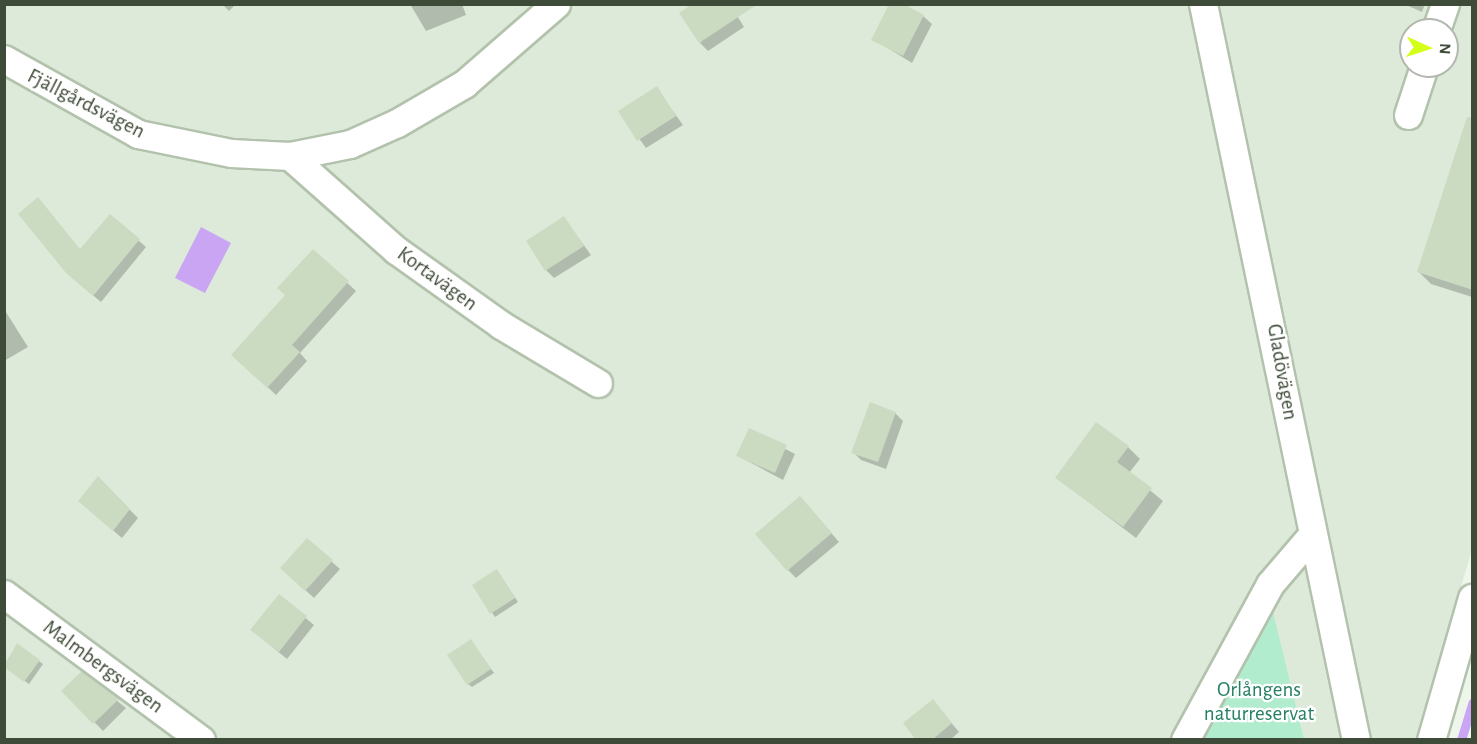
<!DOCTYPE html>
<meta charset="utf-8">
<style>
body{margin:0}
#map{position:relative;width:1477px;height:744px;overflow:hidden;background:#eef6eb;font-family:"Alegreya Sans",sans-serif}
div>[style]{position:absolute}
.residential>*{inset:0;background:#ddead9}
.green>*{inset:0;background:#b2ecce}
.water>*{inset:0;background:#c9a5f4}
.shadow>*{inset:0;background:#0003}
.stream>*{height:9px;margin:-4.5px;padding:0 4.5px;transform-origin:4.5px;border-radius:4.5px;background:#c9a5f4}
.building>*{inset:0;background:#cbdbc2}
.roads{filter:drop-shadow(2px 0 #b3c2ac) drop-shadow(-2px 0 #b3c2ac) drop-shadow(0 2px #b3c2ac) drop-shadow(0 -2px #b3c2ac)}
.street>*{height:27px;margin:-13.5px;padding:0 13.5px;transform-origin:13.5px;border-radius:13.5px;background:#fff}
span{translate:-50% -50%;white-space:nowrap;text-align:center;line-height:1.15;-webkit-text-stroke:4.5px #fff;paint-order:stroke}
.street-label{font-size:21px;color:#3e4b38}
.park-label{font-size:21px;color:#278163}
.frame{position:absolute;inset:0;border:6px solid #3e4b38;pointer-events:none}
.north{position:absolute;left:1399px;top:18px;width:60px;height:60px;box-sizing:border-box;background:#fff;border:2px solid #b2b7af;border-radius:50%;rotate:93deg;font-size:16px;font-weight:700;line-height:24px;text-align:center;color:#3e4b38}
.north::after{content:'';display:block;margin:auto;width:21px;height:27px;background:#d3ff19;clip-path:polygon(50% 0,100% 100%,50% 72%,0 100%)}
</style>
<div id="map">
<div class="residential">
<div style="clip-path:polygon(evenodd,4px 5px,1472px 5px,1472px 549px,1417px 739px,5px 739px,4px 5px,1411px 30px,1447px 30px,1447px 66px,1411px 66px,1411px 30px)"></div>
</div>
<div class="green">
<div style="clip-path:polygon(1271px 604px,1304px 739px,1198px 740px)"></div>
</div>
<div class="water">
<div style="clip-path:polygon(201px 227px,231px 243px,205px 293px,175px 278px)"></div>
</div>
<div class="shadow">
<div style="clip-path:polygon(222px 4px,236px 4px,229px 11px)"></div>
<div style="clip-path:polygon(410px 4px,462px 4px,466px 15px,426px 31px)"></div>
<div style="clip-path:polygon(730px 4px,744px 27px,708px 51px,700px 43px)"></div>
<div style="clip-path:polygon(1404px 4px,1425px 4px,1422px 12px)"></div>
<div style="clip-path:polygon(923px 16px,932px 24px,912px 63px,873px 39px)"></div>
<div style="clip-path:polygon(656px 88px,683px 125px,646px 148px,620px 112px)"></div>
<div style="clip-path:polygon(1472px 163px,1472px 297px,1431px 284px,1419px 272px)"></div>
<div style="clip-path:polygon(110px 216px,146px 247px,101px 302px,75px 280px,81px 251px)"></div>
<div style="clip-path:polygon(564px 218px,591px 255px,554px 278px,546px 270px)"></div>
<div style="clip-path:polygon(313px 251px,356px 291px,300px 353px,307px 361px,276px 395px,242px 363px)"></div>
<div style="clip-path:polygon(4px 309px,28px 347px,4px 361px)"></div>
<div style="clip-path:polygon(895px 413px,903px 421px,886px 469px,861px 460px,853px 452px)"></div>
<div style="clip-path:polygon(749px 430px,795px 454px,783px 480px,738px 456px)"></div>
<div style="clip-path:polygon(1128px 447px,1140px 459px,1129px 473px,1163px 501px,1136px 538px,1057px 478px)"></div>
<div style="clip-path:polygon(98px 478px,138px 518px,122px 538px,88px 509px)"></div>
<div style="clip-path:polygon(808px 506px,839px 542px,796px 578px,788px 570px)"></div>
<div style="clip-path:polygon(307px 540px,340px 569px,314px 598px,290px 576px)"></div>
<div style="clip-path:polygon(500px 575px,518px 602px,495px 617px,474px 586px)"></div>
<div style="clip-path:polygon(279px 596px,314px 625px,287px 659px,252px 630px)"></div>
<div style="clip-path:polygon(471px 641px,494px 673px,472px 687px,468px 684px)"></div>
<div style="clip-path:polygon(17px 645px,43px 664px,29px 684px,4px 666px)"></div>
<div style="clip-path:polygon(82px 673px,126px 708px,103px 731px,64px 691px)"></div>
<div style="clip-path:polygon(933px 701px,959px 732px,950px 740px,918px 740px)"></div>
</div>
<div class="stream">
<div style="left:1461px;top:740px;width:39px;rotate:-73deg"></div>
</div>
<div class="building">
<div style="clip-path:polygon(692px 4px,758px 4px,699px 43px,679px 13px)"></div>
<div style="clip-path:polygon(889px 4px,904px 4px,924px 15px,903px 56px,871px 40px)"></div>
<div style="clip-path:polygon(657px 86px,676px 116px,637px 141px,618px 111px)"></div>
<div style="clip-path:polygon(1467px 117px,1473px 118px,1473px 290px,1417px 272px)"></div>
<div style="clip-path:polygon(38px 197px,80px 249px,110px 214px,140px 239px,93px 296px,66px 273px,18px 214px)"></div>
<div style="clip-path:polygon(564px 216px,584px 246px,545px 271px,526px 241px)"></div>
<div style="clip-path:polygon(313px 249px,349px 281px,292px 345px,300px 352px,267px 388px,231px 355px,285px 295px,277px 288px)"></div>
<div style="clip-path:polygon(870px 402px,896px 412px,878px 462px,851px 453px)"></div>
<div style="clip-path:polygon(1096px 422px,1129px 446px,1117px 462px,1152px 488px,1123px 527px,1055px 478px)"></div>
<div style="clip-path:polygon(749px 428px,787px 445px,775px 473px,736px 456px)"></div>
<div style="clip-path:polygon(98px 476px,130px 509px,113px 531px,78px 501px)"></div>
<div style="clip-path:polygon(800px 496px,832px 533px,787px 571px,755px 534px)"></div>
<div style="clip-path:polygon(307px 538px,333px 560px,305px 591px,280px 568px)"></div>
<div style="clip-path:polygon(497px 569px,515px 598px,490px 614px,472px 585px)"></div>
<div style="clip-path:polygon(279px 594px,307px 616px,279px 652px,250px 630px)"></div>
<div style="clip-path:polygon(471px 639px,491px 669px,467px 685px,447px 655px)"></div>
<div style="clip-path:polygon(17px 643px,40px 660px,24px 682px,4px 667px)"></div>
<div style="clip-path:polygon(82px 671px,119px 699px,93px 724px,61px 691px)"></div>
<div style="clip-path:polygon(933px 699px,952px 723px,932px 740px,916px 740px,903px 723px)"></div>
</div>
<div class="roads">
<div class="street">
<div style="left:1203px;top:4px;width:752px;rotate:78.26deg"></div>
<div style="left:1436px;top:30px;width:28px;rotate:-71deg"></div>
<div style="left:4px;top:59px;width:154px;rotate:29.2deg"></div>
<div style="left:138px;top:134px;width:95px;rotate:11.5deg"></div>
<div style="left:231px;top:153px;width:59px;rotate:2.9deg"></div>
<div style="left:290px;top:156px;width:61px;rotate:-11.3deg"></div>
<div style="left:350px;top:144px;width:51px;rotate:-24.1deg"></div>
<div style="left:397px;top:123px;width:78px;rotate:-30.2deg"></div>
<div style="left:464px;top:84px;width:122px;rotate:-41deg"></div>
<div style="left:1408px;top:115px;width:52px;rotate:-71.9deg"></div>
<div style="left:290px;top:156px;width:142px;rotate:41.6deg"></div>
<div style="left:396px;top:250px;width:129px;rotate:35.5deg"></div>
<div style="left:501px;top:325px;width:113px;rotate:30.9deg"></div>
<div style="left:4px;top:594px;width:245px;rotate:36.5deg"></div>
<div style="left:1185px;top:740px;width:178px;rotate:-61.4deg"></div>
<div style="left:1270px;top:584px;width:65px;rotate:-49.4deg"></div>
<div style="left:1431px;top:740px;width:148px;rotate:-73.9deg"></div>
</div>
</div>
<div class="street-label">
<span style="left:86px;top:104px;rotate:27deg">Fjällgårdsvägen</span>
<span style="left:437px;top:279px;rotate:36deg">Kortavägen</span>
<span style="left:1282px;top:372px;rotate:80deg">Gladövägen</span>
<span style="left:103px;top:667px;rotate:36deg">Malmbergsvägen</span>
</div>
<div class="park-label">
<span style="left:1259px;top:702px">Orlångens<br>naturreservat</span>
</div>
<div class="frame"></div>
<div class="north">N</div>
</div>
